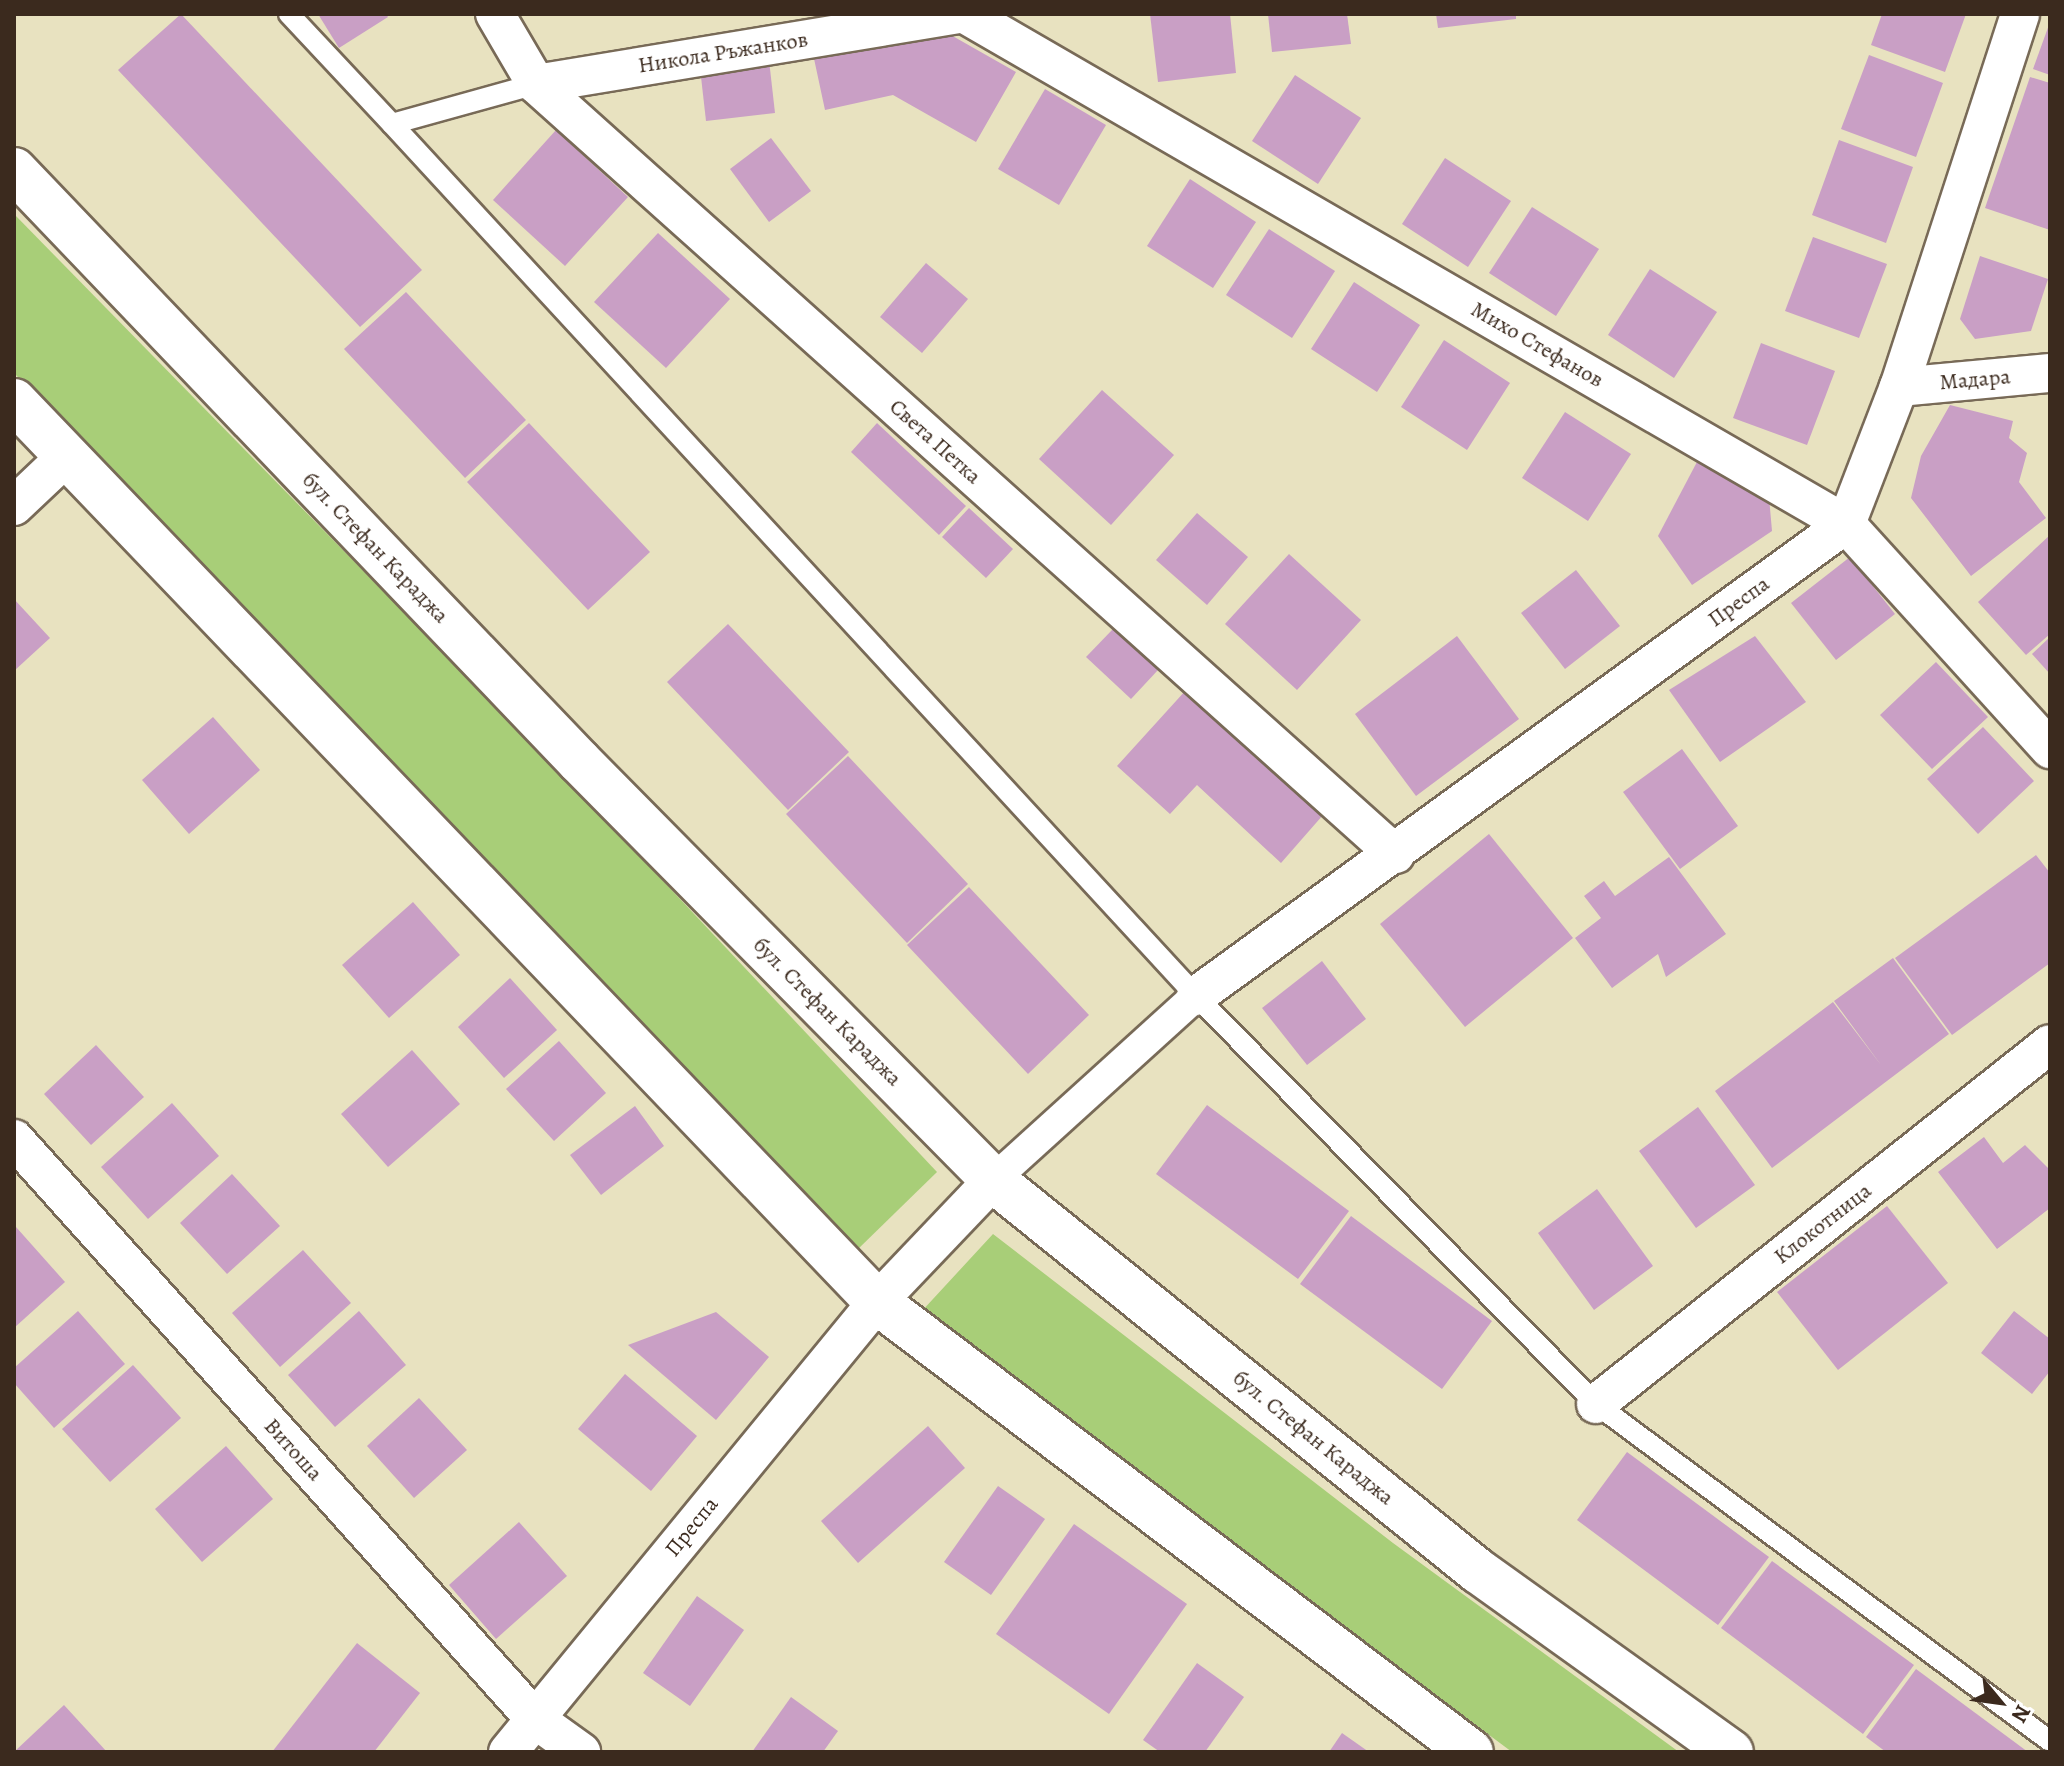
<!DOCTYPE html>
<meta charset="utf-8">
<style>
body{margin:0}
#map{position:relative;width:2064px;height:1766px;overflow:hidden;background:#e8e2c0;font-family:Alegreya,serif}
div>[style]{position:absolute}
.green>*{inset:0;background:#a8ce78}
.building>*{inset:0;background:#c99fc5}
.roads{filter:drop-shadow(2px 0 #786a57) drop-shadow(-2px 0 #786a57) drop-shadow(0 2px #786a57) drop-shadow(0 -2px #786a57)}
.service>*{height:20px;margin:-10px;padding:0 10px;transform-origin:10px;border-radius:10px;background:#fff}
.pedestrian>*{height:30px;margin:-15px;padding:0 15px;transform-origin:15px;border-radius:15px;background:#fff}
.minor>*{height:38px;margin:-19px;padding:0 19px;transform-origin:19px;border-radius:19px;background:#fff}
.tertiary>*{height:44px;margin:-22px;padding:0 22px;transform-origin:22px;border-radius:22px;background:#fff}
span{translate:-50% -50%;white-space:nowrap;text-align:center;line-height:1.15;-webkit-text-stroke:7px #fff;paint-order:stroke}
.street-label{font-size:22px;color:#3b2a1e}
.frame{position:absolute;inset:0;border:16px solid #3b2a1e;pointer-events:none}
.north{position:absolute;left:1960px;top:1662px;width:80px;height:80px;-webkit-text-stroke:6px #fff;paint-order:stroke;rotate:119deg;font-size:22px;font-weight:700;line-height:32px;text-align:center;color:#3b2a1e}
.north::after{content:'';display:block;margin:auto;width:28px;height:36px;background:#3b2a1e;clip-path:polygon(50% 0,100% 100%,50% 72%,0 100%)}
</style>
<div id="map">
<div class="green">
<div style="clip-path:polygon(14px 214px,569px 781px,937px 1172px,856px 1251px,14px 373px)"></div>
<div style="clip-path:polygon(993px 1234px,1393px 1543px,1679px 1752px,1512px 1752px,921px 1312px)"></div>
</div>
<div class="building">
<div style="clip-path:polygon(181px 14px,422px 270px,360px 327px,118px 70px)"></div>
<div style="clip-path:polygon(318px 14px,386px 14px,388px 17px,339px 48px)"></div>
<div style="clip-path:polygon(1150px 14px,1230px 14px,1236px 73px,1158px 82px)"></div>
<div style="clip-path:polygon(1268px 14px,1347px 14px,1351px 44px,1272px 52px)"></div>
<div style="clip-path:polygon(1436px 14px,1516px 14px,1516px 19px,1438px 28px)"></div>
<div style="clip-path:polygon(1882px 14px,1966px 14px,1945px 72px,1871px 45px)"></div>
<div style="clip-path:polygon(2050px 22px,2050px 75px,2033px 69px)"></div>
<div style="clip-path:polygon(935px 26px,1016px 72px,976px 142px,893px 95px,825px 110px,813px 54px)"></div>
<div style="clip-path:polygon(1869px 55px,1943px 83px,1916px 157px,1841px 129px)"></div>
<div style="clip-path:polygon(769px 60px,775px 113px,706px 121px,700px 68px)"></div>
<div style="clip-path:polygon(1295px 75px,1361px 118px,1318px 184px,1252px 141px)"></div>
<div style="clip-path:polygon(2030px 77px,2050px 83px,2050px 230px,1985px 208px)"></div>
<div style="clip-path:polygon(1045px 89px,1106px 125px,1059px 205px,998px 169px)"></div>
<div style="clip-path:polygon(556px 130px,628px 197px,565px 266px,493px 200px)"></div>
<div style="clip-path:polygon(771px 138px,811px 191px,769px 222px,730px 169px)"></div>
<div style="clip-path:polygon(1839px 140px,1913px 167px,1886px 243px,1812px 215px)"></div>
<div style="clip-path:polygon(1445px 158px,1511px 201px,1468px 267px,1402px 224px)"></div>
<div style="clip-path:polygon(1190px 179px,1256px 222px,1213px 288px,1147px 246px)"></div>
<div style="clip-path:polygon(1532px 207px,1599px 249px,1556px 316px,1489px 273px)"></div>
<div style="clip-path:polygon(1269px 229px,1335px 271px,1292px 338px,1226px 295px)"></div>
<div style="clip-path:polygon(658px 233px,730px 299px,666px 368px,594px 302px)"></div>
<div style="clip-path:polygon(1813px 237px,1887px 264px,1859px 338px,1785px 311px)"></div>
<div style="clip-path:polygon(1980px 256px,2048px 279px,2031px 331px,1975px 339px,1960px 319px)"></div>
<div style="clip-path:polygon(926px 263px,968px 299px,922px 353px,880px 317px)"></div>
<div style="clip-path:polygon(1650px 269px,1717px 312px,1674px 378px,1608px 335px)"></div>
<div style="clip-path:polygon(1354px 282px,1420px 325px,1377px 392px,1311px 349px)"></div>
<div style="clip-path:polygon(406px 292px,526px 420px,465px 478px,344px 349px)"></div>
<div style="clip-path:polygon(1444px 340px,1510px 383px,1467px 450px,1401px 407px)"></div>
<div style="clip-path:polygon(1761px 343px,1835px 371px,1807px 445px,1733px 418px)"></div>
<div style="clip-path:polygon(1102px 390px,1174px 455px,1111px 525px,1039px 459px)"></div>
<div style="clip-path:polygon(1950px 405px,2013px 421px,2009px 438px,2027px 453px,2019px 482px,2046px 518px,1971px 576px,1911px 498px,1921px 456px)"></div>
<div style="clip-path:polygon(1565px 412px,1631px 454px,1588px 521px,1522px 478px)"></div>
<div style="clip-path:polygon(529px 423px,650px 552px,588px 610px,467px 482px)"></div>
<div style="clip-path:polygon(877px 423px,966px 506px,939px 535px,851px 452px)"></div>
<div style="clip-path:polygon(1698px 460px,1769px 497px,1772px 531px,1692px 585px,1658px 536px)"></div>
<div style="clip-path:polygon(969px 508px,1013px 549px,986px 578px,942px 537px)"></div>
<div style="clip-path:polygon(1197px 513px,1248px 557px,1207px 605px,1156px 560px)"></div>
<div style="clip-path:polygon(2050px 535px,2050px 634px,2026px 655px,1978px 602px)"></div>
<div style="clip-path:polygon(1289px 554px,1361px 620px,1297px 690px,1225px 624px)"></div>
<div style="clip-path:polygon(1850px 557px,1895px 614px,1836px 660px,1791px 603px)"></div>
<div style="clip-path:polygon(1576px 570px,1620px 626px,1565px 669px,1521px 613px)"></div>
<div style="clip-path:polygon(14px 599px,50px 638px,14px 671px)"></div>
<div style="clip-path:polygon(728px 624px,849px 752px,788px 810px,667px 682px)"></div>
<div style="clip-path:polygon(1113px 629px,1158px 670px,1131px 699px,1086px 657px)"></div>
<div style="clip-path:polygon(1457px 636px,1519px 719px,1416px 796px,1355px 714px)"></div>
<div style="clip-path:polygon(1755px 636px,1806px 702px,1720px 762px,1669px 690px)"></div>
<div style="clip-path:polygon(2050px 637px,2050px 674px,2032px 654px)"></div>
<div style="clip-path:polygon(1936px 662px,1988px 717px,1932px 769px,1880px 715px)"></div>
<div style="clip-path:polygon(1186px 690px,1323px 815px,1281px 863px,1197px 785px,1170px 814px,1117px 766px)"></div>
<div style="clip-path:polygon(213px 717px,260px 770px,189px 834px,142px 780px)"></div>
<div style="clip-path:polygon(1983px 727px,2034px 781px,1978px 834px,1927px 779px)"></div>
<div style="clip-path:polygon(1682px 749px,1738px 826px,1680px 869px,1623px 792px)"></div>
<div style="clip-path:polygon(848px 756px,968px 884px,907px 943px,786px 814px)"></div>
<div style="clip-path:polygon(1489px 834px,1573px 938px,1465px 1027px,1380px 924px)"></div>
<div style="clip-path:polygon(2036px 855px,2050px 873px,2050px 963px,1952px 1035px,1895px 958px)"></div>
<div style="clip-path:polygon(1669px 857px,1726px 934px,1666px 977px,1658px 954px,1612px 988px,1575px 938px,1601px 918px,1584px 896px,1604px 881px,1615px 896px)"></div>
<div style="clip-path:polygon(969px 887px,1089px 1015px,1028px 1074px,907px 945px)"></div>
<div style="clip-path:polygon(413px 902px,460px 955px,389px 1018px,342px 965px)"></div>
<div style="clip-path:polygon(1893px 958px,1949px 1034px,1772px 1168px,1715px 1091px,1833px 1002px,1881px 1065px,1834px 1001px)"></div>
<div style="clip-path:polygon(1322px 961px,1366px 1019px,1307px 1065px,1262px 1008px)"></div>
<div style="clip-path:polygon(510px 978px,557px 1030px,504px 1078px,458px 1027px)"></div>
<div style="clip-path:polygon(559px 1041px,606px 1093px,554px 1141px,506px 1089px)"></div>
<div style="clip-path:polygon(96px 1045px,144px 1097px,91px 1145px,44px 1094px)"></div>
<div style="clip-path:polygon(412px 1050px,460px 1104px,388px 1167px,341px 1114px)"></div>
<div style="clip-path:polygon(172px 1103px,219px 1156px,148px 1219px,101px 1167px)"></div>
<div style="clip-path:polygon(1207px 1105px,1349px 1211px,1298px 1279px,1156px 1174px)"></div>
<div style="clip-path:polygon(635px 1106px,664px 1146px,601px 1195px,570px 1155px)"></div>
<div style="clip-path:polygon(1698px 1107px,1755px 1185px,1696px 1228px,1639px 1151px)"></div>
<div style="clip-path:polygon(1984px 1137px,2003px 1163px,2025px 1145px,2050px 1170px,2050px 1208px,1997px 1249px,1938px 1172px)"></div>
<div style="clip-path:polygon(232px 1174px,280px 1226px,227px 1274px,180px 1223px)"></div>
<div style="clip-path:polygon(1597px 1189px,1653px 1266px,1594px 1310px,1538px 1233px)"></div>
<div style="clip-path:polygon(1887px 1206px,1948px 1283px,1838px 1370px,1777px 1292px)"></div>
<div style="clip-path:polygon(1351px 1216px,1492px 1321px,1442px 1389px,1300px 1284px)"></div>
<div style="clip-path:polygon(16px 1227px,65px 1282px,14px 1328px,14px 1229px)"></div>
<div style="clip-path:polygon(303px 1250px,351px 1303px,280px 1367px,232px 1313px)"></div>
<div style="clip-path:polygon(78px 1311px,125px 1364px,54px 1428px,14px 1383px,14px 1368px)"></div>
<div style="clip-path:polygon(359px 1311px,406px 1365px,335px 1427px,288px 1375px)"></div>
<div style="clip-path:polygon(2014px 1311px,2050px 1339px,2050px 1371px,2032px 1394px,1981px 1353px)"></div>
<div style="clip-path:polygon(716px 1312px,769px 1357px,716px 1420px,628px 1345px)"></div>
<div style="clip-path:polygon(133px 1365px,181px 1418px,110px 1482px,62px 1429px)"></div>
<div style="clip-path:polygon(625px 1374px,697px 1436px,651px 1491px,578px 1429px)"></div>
<div style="clip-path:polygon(419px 1398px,467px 1450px,414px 1498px,367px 1446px)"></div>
<div style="clip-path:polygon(928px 1426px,965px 1468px,858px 1563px,821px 1521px)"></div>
<div style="clip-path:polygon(226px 1446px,273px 1499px,202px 1562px,155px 1509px)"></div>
<div style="clip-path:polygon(1627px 1452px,1769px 1557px,1718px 1625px,1577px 1520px)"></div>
<div style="clip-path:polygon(998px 1486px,1045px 1519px,991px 1595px,944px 1562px)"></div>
<div style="clip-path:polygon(519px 1522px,567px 1576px,496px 1639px,449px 1585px)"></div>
<div style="clip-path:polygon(1074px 1524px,1187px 1604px,1109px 1714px,996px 1634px)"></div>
<div style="clip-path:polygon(1772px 1561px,1914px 1665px,1863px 1734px,1721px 1628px)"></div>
<div style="clip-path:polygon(697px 1596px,744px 1630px,690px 1706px,643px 1673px)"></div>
<div style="clip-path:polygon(357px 1643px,420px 1693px,374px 1752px,272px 1752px)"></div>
<div style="clip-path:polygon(1197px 1663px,1244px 1697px,1205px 1752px,1160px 1752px,1143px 1740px)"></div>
<div style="clip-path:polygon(1916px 1669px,2028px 1752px,1886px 1752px,1866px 1737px)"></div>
<div style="clip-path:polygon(791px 1697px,838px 1731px,823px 1752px,752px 1752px)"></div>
<div style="clip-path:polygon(64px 1705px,107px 1752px,14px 1752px)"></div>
<div style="clip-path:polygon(1342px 1733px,1369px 1752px,1329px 1752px)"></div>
</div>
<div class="roads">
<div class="service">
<div style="left:289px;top:14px;width:151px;rotate:46.9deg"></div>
<div style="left:536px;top:84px;width:149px;rotate:164.5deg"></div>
<div style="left:392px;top:124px;width:1186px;rotate:47.32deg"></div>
<div style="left:1196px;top:996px;width:571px;rotate:45.57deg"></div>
<div style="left:1596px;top:1404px;width:565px;rotate:36.59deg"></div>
</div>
<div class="pedestrian">
<div style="left:993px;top:1180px;width:274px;rotate:-42.2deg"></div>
</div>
<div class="minor">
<div style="left:495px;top:14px;width:81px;rotate:59.6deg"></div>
<div style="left:536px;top:84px;width:1154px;rotate:41.87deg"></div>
<div style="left:965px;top:14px;width:1018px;rotate:30.07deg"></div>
<div style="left:1846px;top:524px;width:304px;rotate:47.8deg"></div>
<div style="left:536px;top:84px;width:427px;rotate:-9.4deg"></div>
<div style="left:1899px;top:387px;width:152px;rotate:-5.3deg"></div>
<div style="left:14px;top:506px;width:74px;rotate:-43.4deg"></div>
<div style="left:1196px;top:996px;width:803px;rotate:-35.99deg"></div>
<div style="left:1846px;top:524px;width:147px;rotate:-68.9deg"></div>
<div style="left:1899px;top:387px;width:392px;rotate:-72deg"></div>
<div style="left:14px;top:1139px;width:780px;rotate:48.07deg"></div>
<div style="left:535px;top:1719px;width:57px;rotate:35.7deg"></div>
<div style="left:1596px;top:1404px;width:579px;rotate:-38.41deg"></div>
<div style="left:508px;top:1752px;width:582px;rotate:-50.65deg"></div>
<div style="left:877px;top:1302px;width:168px;rotate:-46.4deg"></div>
</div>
<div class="tertiary">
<div style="left:14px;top:170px;width:818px;rotate:46.29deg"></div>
<div style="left:579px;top:761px;width:589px;rotate:45.34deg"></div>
<div style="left:993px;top:1180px;width:623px;rotate:38.88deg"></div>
<div style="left:1478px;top:1571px;width:311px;rotate:35.6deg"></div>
<div style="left:14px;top:401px;width:1248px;rotate:46.23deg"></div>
<div style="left:877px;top:1302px;width:745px;rotate:37.15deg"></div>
</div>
</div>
<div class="street-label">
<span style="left:723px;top:53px;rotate:-9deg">Никола Ръжанков</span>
<span style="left:1537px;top:345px;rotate:30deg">Михо Стефанов</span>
<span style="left:1975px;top:380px;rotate:-5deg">Мадара</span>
<span style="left:935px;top:442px;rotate:42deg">Света Петка</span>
<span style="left:375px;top:548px;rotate:46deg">бул. Стефан Караджа</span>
<span style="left:1739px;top:602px;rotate:-36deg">Преспа</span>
<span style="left:827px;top:1012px;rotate:45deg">бул. Стефан Караджа</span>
<span style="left:1823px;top:1224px;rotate:-38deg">Клокотница</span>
<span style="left:1313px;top:1438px;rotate:39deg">бул. Стефан Караджа</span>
<span style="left:293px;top:1450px;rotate:48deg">Витоша</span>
<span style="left:692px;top:1527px;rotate:-51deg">Преспа</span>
</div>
<div class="frame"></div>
<div class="north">N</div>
</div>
